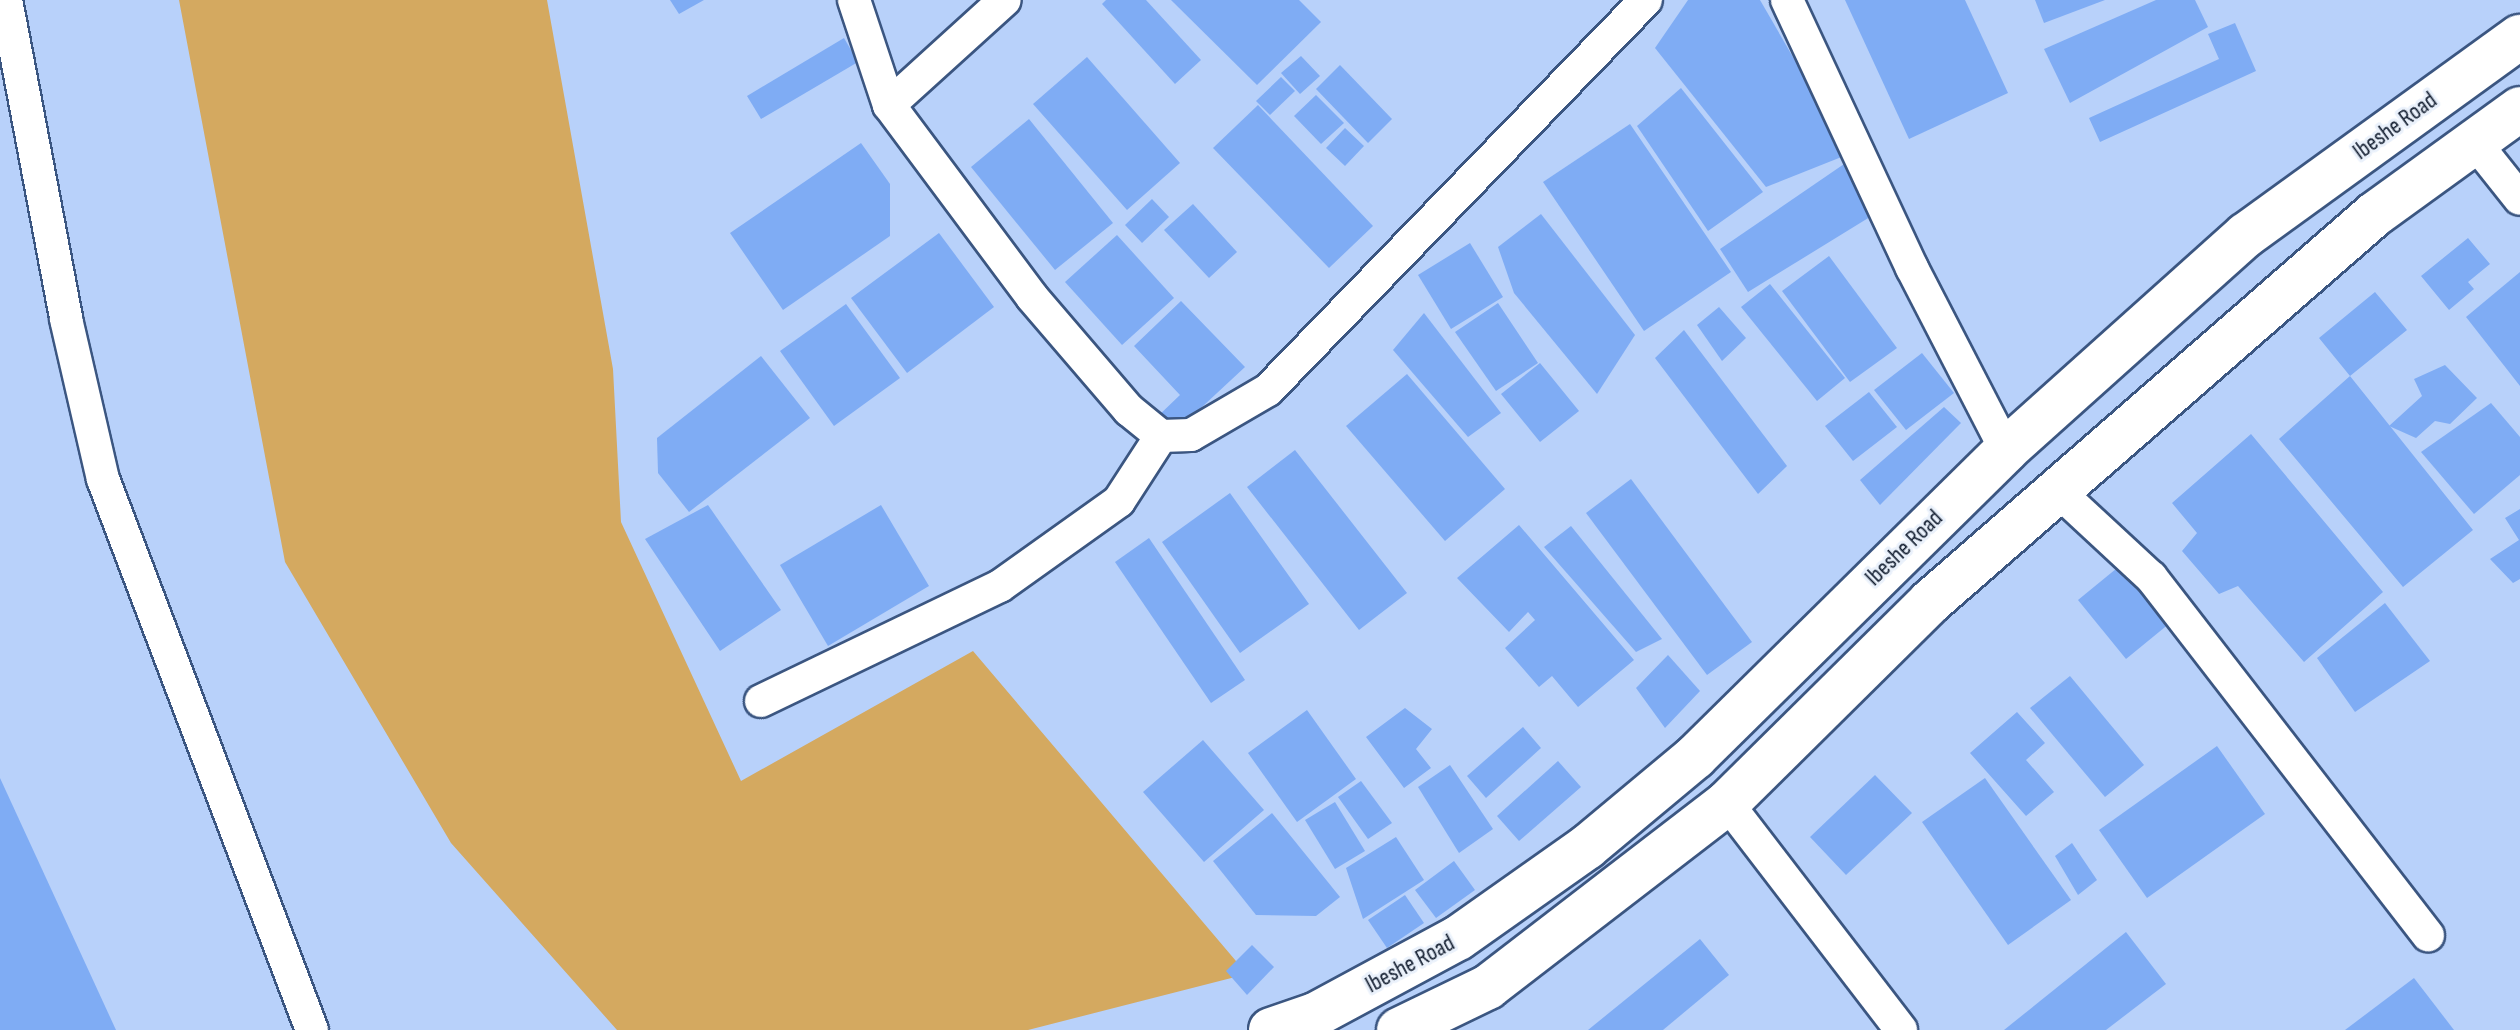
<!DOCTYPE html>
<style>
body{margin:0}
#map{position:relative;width:2520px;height:1030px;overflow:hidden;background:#b8d1fa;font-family:"Sofia Sans Condensed",sans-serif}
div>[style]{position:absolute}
.green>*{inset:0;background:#d4a960}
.building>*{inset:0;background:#7facf4}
.roads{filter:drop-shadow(2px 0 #3b5681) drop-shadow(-2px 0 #3b5681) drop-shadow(0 2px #3b5681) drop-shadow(0 -2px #3b5681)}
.minor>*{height:32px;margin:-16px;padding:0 16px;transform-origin:16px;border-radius:16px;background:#fff}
.secondary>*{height:44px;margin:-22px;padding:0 22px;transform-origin:22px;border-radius:22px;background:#fff}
span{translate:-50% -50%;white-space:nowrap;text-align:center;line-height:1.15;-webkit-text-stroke:6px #eaf1fb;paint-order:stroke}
.street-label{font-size:24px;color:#121d2f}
</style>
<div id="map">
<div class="green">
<div style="clip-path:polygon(179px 0,547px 0,613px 369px,621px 522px,741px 781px,973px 651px,1247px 974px,1028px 1030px,617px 1030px,451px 843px,285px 562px)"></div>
</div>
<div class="building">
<div style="clip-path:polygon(670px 0,704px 0,679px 14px)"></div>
<div style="clip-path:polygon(1106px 0,1146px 0,1201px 60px,1175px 84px,1102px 4px)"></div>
<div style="clip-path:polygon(1171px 0,1299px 0,1321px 22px,1257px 85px)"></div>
<div style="clip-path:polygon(1688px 0,1760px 0,1849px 154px,1766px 187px,1655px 48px)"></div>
<div style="clip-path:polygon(1845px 0,1965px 0,2008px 93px,1909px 139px)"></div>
<div style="clip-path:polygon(2035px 0,2105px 0,2044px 23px)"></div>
<div style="clip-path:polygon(2156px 0,2195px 0,2208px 27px,2070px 103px,2044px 49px)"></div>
<div style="clip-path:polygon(2235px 23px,2256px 71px,2100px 142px,2089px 118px,2219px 59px,2208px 34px)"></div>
<div style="clip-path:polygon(844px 38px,858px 62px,761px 119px,747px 96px)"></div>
<div style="clip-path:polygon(1301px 56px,1320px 76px,1300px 94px,1281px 73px)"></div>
<div style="clip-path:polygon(1087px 57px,1180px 163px,1127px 210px,1033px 104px)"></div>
<div style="clip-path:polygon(1340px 65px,1392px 119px,1368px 143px,1316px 89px)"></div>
<div style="clip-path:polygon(1281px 77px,1295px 91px,1270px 115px,1256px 101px)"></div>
<div style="clip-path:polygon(1681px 88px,1763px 192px,1708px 231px,1637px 126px)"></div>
<div style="clip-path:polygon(1316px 95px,1344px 123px,1321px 144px,1294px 116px)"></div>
<div style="clip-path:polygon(1258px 105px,1373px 226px,1329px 268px,1213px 148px)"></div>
<div style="clip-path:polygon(1029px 119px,1113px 223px,1055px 270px,971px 167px)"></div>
<div style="clip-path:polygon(1630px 124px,1731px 272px,1644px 331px,1543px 182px)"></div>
<div style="clip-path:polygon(1345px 128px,1364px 146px,1345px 166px,1326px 148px)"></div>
<div style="clip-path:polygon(861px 143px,890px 184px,890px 236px,783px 310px,730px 233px)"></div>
<div style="clip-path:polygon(1847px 162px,1878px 212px,1748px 292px,1720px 249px)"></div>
<div style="clip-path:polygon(1152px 199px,1169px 217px,1142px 243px,1125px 225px)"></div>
<div style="clip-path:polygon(1193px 204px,1237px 252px,1209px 278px,1164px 230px)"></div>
<div style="clip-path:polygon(1541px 214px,1635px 335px,1597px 394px,1514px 293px,1498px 247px)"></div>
<div style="clip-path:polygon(939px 233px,994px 307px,907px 373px,851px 298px)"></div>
<div style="clip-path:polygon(1117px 235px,1174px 298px,1122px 345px,1065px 282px)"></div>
<div style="clip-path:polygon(2468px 238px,2490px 264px,2468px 282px,2474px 289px,2449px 310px,2421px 276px)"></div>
<div style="clip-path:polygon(1470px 243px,1503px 297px,1451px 329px,1418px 275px)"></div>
<div style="clip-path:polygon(1829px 256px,1897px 348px,1850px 382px,1782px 291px)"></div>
<div style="clip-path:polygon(2520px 272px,2520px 386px,2466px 317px)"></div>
<div style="clip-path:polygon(1770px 284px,1845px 378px,1817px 401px,1741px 307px)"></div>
<div style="clip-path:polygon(2375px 292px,2407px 330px,2350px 376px,2473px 530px,2403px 587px,2279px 439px,2350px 376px,2319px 338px)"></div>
<div style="clip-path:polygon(1181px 301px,1245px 367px,1174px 433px,1156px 418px,1180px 395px,1134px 346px)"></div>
<div style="clip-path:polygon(1498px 303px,1538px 363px,1496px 391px,1455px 332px)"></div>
<div style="clip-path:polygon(846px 304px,900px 378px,834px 426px,780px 351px)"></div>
<div style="clip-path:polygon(1719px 307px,1746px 338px,1722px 361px,1697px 325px)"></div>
<div style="clip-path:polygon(1424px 313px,1501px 413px,1468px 437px,1393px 350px)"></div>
<div style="clip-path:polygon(1684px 330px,1787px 466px,1758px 494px,1655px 358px)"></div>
<div style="clip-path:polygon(1922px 353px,1954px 393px,1906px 430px,1874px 390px)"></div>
<div style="clip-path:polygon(761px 356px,810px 418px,689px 512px,658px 473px,657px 438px)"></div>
<div style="clip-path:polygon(1540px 363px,1579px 411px,1540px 442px,1501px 394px)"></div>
<div style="clip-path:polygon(2445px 365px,2477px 398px,2450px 424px,2435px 421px,2416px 438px,2389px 426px,2422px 396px,2414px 379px)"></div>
<div style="clip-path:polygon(1407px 374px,1505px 489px,1445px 541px,1346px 426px)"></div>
<div style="clip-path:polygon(1869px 392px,1897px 427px,1853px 461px,1825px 426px)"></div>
<div style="clip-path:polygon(2491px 403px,2520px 437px,2520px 475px,2474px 514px,2421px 452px)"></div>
<div style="clip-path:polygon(1944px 407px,1961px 423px,1880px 505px,1860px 480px)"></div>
<div style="clip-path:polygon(2251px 434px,2383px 592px,2304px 662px,2238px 586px,2219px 594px,2182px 551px,2197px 533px,2172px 503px)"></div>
<div style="clip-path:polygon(1295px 450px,1407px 593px,1359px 630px,1247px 487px)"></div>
<div style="clip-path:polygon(1631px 479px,1752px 642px,1707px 675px,1586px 513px)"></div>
<div style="clip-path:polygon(1230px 493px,1309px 604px,1240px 653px,1162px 542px)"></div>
<div style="clip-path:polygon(708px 505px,781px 610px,720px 651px,645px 539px)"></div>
<div style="clip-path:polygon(881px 505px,929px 586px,828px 646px,780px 565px)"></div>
<div style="clip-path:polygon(2520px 509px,2520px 579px,2513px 583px,2490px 559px,2519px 540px,2505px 518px)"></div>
<div style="clip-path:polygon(1519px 525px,1634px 660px,1578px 707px,1552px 676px,1539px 687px,1505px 648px,1535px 620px,1528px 612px,1509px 632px,1457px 578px)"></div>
<div style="clip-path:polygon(1571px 526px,1662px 639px,1636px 652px,1544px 547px)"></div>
<div style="clip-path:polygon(1149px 538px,1245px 680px,1211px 703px,1115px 562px)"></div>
<div style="clip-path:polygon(2122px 564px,2170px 623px,2126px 659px,2078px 600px)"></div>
<div style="clip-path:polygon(2385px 603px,2430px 661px,2355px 712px,2317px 658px)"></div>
<div style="clip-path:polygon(1668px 655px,1700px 691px,1665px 728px,1636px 688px)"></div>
<div style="clip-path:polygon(2070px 676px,2144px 765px,2105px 797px,2030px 708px)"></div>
<div style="clip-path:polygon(1405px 708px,1432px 729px,1416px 749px,1431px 768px,1404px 788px,1366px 737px)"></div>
<div style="clip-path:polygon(1307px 710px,1356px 779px,1297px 822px,1248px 753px)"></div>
<div style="clip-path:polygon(2017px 712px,2045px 743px,2026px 760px,2054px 792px,2026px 816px,1970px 753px)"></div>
<div style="clip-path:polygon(1523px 727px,1541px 748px,1486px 798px,1467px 776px)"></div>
<div style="clip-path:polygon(1203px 740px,1264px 810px,1204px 862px,1143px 792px)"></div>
<div style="clip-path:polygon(2217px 746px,2265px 814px,2147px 898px,2099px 830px)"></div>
<div style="clip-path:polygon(1558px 761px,1581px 787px,1519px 841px,1497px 816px)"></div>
<div style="clip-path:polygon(1450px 765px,1493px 829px,1459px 853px,1418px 787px)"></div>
<div style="clip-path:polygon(1875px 775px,1912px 813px,1846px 875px,1810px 837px)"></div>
<div style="clip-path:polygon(0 778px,116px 1030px,0 1030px)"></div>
<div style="clip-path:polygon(1985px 778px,2071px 900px,2008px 945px,1922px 822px)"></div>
<div style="clip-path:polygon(1361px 781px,1392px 823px,1368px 839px,1338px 797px)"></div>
<div style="clip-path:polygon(1335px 802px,1365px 851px,1335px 869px,1305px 820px)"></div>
<div style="clip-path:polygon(1272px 813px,1340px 897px,1316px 916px,1256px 915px,1213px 861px)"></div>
<div style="clip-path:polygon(1396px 837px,1424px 880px,1363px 919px,1346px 868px)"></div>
<div style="clip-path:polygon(2072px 843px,2097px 880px,2078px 895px,2055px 856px)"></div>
<div style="clip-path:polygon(1454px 861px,1475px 890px,1436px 918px,1415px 890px)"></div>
<div style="clip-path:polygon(1405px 895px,1424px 923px,1387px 948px,1368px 920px)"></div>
<div style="clip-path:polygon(2126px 932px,2166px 984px,2106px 1030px,2004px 1030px)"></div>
<div style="clip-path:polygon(1700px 939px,1729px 975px,1663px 1030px,1588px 1030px)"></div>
<div style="clip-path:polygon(1252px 945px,1274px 967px,1247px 995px,1226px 971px)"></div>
<div style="clip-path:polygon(2414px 978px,2454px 1030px,2345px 1030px)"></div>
</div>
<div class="roads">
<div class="minor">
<div style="left:6px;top:0;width:325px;rotate:79.3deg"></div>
<div style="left:66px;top:319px;width:164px;rotate:77deg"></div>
<div style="left:103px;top:479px;width:589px;rotate:69.23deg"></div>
<div style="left:854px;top:0;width:111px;rotate:71.6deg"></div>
<div style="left:889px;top:105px;width:239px;rotate:53.3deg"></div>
<div style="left:1032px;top:297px;width:149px;rotate:49.4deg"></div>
<div style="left:1129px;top:410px;width:41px;rotate:39.1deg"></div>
<div style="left:1161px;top:436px;width:30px;rotate:-2deg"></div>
<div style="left:1191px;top:435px;width:89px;rotate:-30.3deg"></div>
<div style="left:1268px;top:390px;width:543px;rotate:-45.9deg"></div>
<div style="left:1787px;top:0;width:296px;rotate:65deg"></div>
<div style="left:1912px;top:268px;width:205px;rotate:62.7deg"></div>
<div style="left:889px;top:105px;width:156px;rotate:-42.2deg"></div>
<div style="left:2473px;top:140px;width:75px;rotate:51.5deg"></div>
<div style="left:2058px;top:491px;width:127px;rotate:42.8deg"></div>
<div style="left:2151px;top:577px;width:453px;rotate:52.3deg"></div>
<div style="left:761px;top:701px;width:265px;rotate:-25.7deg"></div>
<div style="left:1000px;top:586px;width:146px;rotate:-35.5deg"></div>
<div style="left:1119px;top:501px;width:77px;rotate:-57.1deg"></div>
<div style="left:1727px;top:803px;width:286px;rotate:52.5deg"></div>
</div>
<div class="secondary">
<div style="left:1271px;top:1030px;width:46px;rotate:-18.8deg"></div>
<div style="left:1315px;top:1015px;width:162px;rotate:-28.3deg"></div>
<div style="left:1458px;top:938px;width:158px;rotate:-35.2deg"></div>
<div style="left:1587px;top:847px;width:141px;rotate:-39.8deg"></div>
<div style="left:1695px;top:757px;width:437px;rotate:-44.6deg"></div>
<div style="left:2006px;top:450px;width:322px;rotate:-41.9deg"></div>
<div style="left:2246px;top:235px;width:338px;rotate:-35.9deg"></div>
<div style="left:1399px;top:1030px;width:99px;rotate:-25.8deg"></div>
<div style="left:1488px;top:987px;width:302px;rotate:-37.6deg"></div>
<div style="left:1727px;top:803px;width:286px;rotate:-44.7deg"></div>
<div style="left:1930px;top:602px;width:590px;rotate:-41.09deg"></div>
<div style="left:2375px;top:214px;width:179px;rotate:-35.9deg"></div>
</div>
</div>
<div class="street-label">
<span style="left:2395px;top:126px;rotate:-36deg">Ibeshe Road</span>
<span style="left:1904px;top:548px;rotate:-44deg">Ibeshe Road</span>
<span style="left:1410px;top:964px;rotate:-28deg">Ibeshe Road</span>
</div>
</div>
